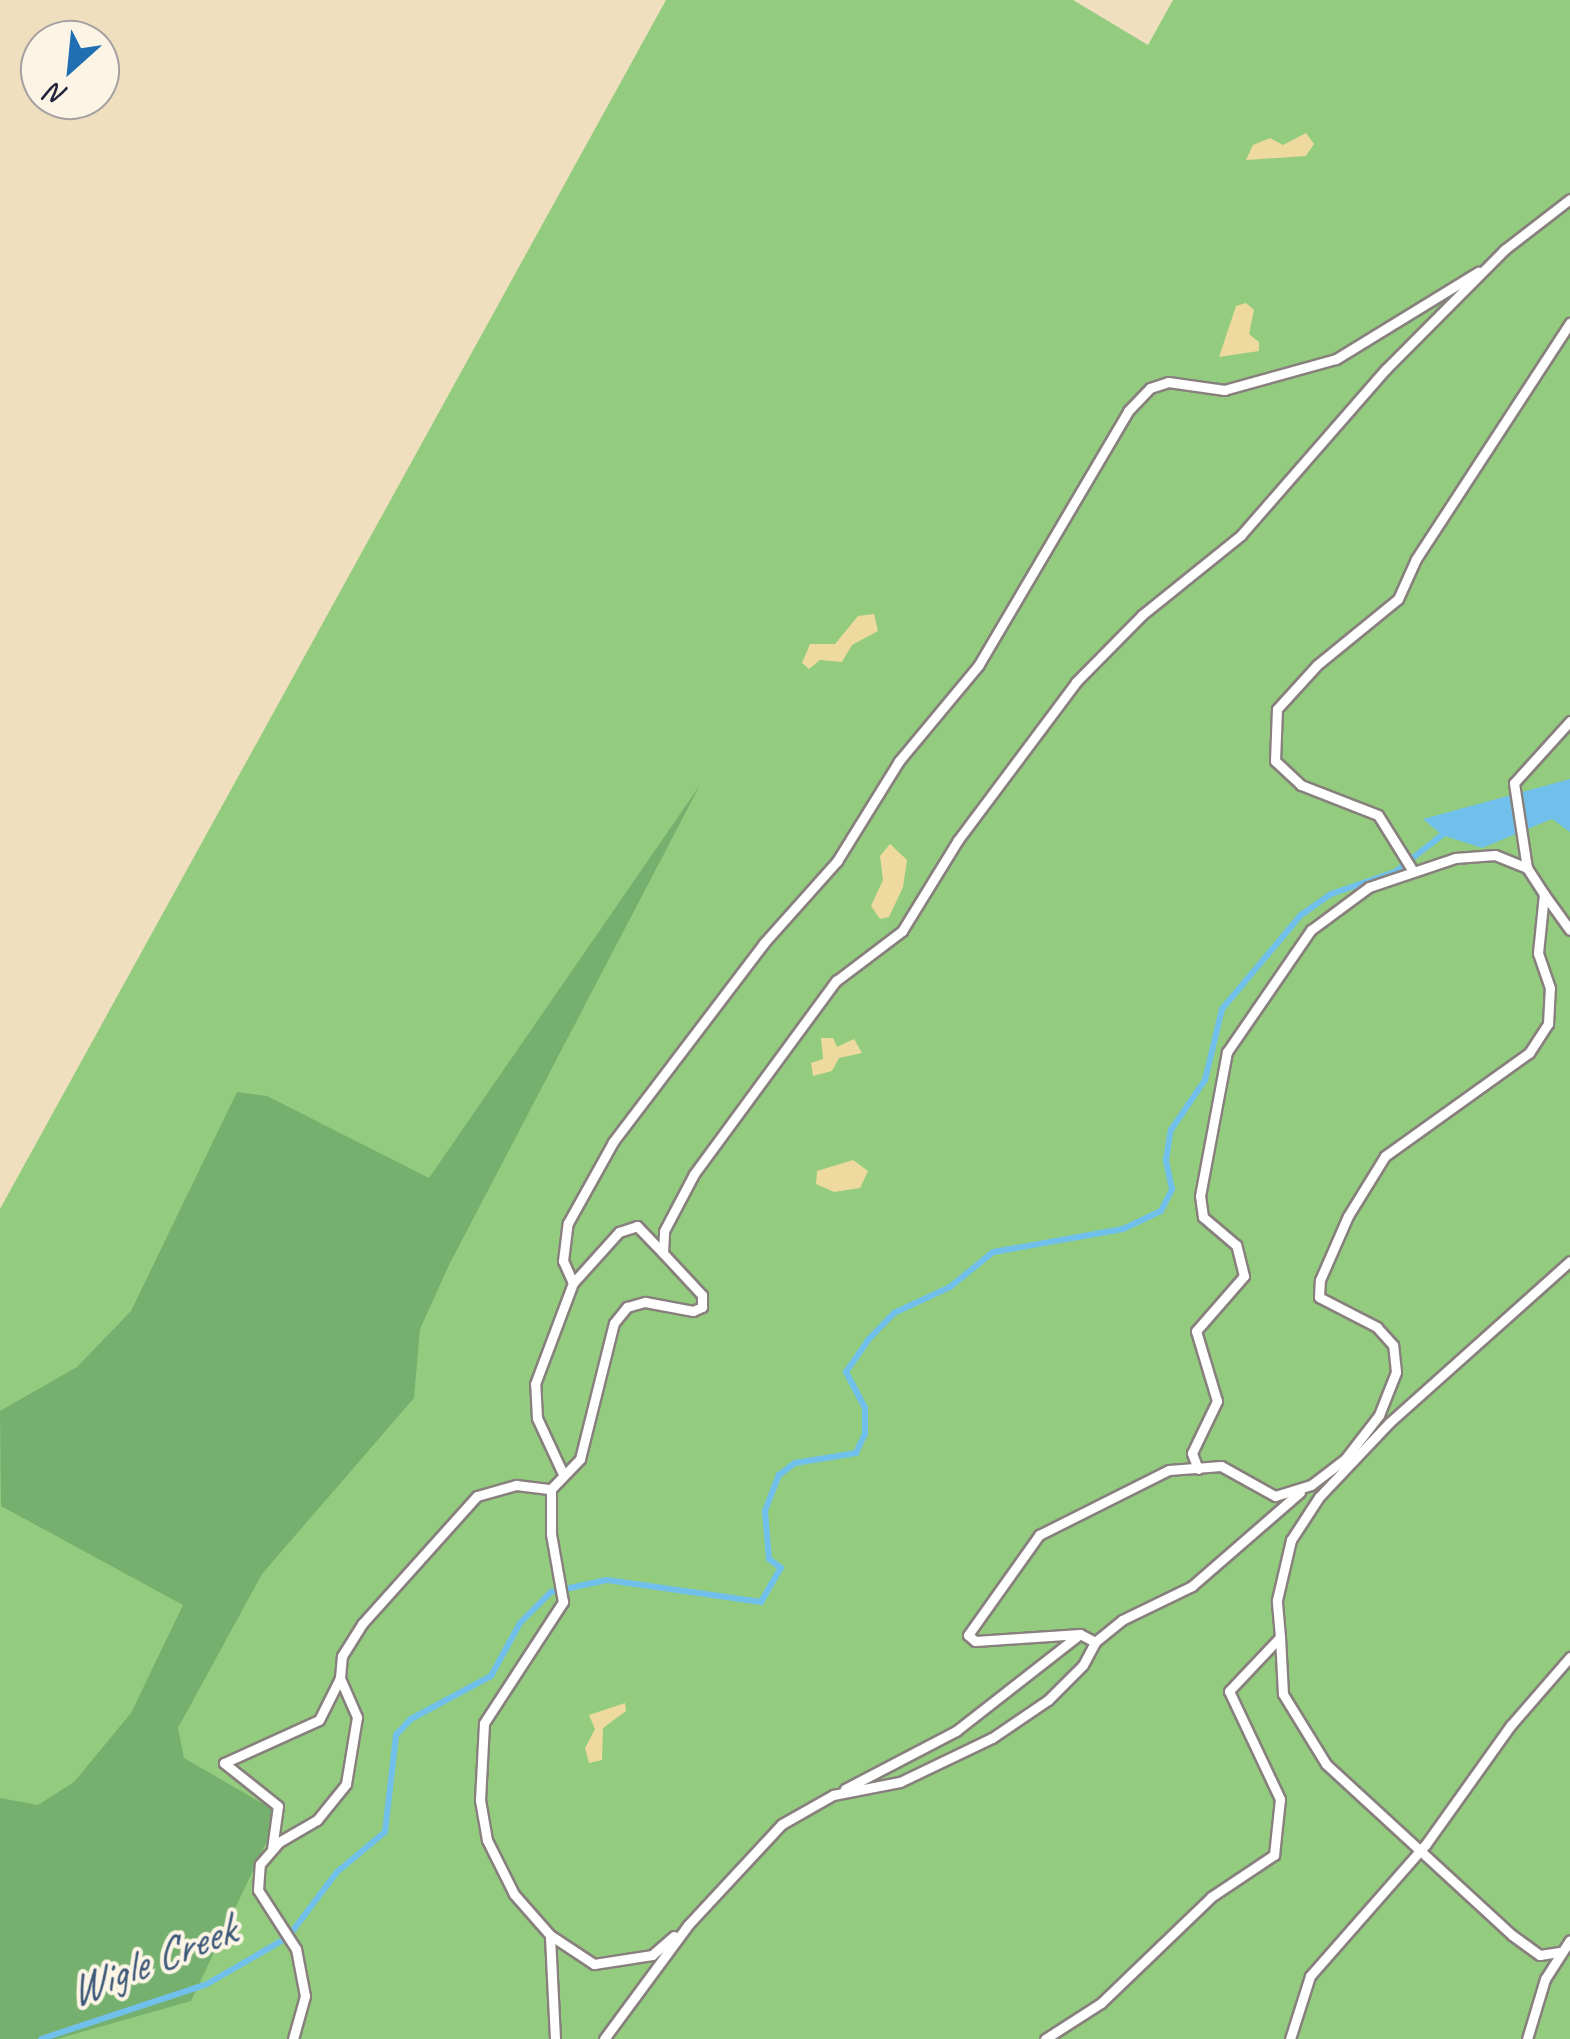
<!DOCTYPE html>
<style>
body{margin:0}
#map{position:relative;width:1570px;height:2039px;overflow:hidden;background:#efdfbe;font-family:Caveat,sans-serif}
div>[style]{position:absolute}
.green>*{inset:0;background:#93cc7f}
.forest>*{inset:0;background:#76b06e}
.sand>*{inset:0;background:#eeda9e}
.water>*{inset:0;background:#70c0eb}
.stream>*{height:6px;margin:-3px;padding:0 3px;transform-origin:3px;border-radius:3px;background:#70c0eb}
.roads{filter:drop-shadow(2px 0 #88807c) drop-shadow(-2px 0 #88807c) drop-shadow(0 2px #88807c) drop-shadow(0 -2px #88807c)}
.service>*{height:9px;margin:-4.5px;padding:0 4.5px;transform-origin:4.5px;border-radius:4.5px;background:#fff}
span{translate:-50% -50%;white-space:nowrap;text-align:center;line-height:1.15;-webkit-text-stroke:8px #fcf5e5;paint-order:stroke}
.water-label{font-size:45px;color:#3d5979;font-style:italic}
.north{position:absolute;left:20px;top:20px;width:100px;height:100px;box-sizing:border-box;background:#fcf5e5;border:2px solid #a5a1a1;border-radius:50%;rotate:207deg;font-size:28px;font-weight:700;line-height:40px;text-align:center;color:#22223b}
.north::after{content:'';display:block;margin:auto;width:35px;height:45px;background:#1f6fb2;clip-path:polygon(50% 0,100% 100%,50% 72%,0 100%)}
</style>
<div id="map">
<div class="green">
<div style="clip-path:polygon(666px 0,1073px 0,1148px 45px,1173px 0,1570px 0,1570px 2039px,0 2039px,0 1209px)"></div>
</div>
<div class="forest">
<div style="clip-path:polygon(700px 785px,449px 1265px,420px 1329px,414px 1398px,262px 1574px,178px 1728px,184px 1758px,272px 1809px,277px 1820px,191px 2001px,57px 2039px,0 2039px,0 1798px,38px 1805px,74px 1782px,131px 1713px,183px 1605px,1px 1506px,0 1411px,77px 1367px,131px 1311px,237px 1092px,267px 1096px,429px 1178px)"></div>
</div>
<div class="sand">
<div style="clip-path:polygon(1306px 133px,1314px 144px,1306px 156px,1246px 160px,1253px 145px,1270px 138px,1283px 145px)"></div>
<div style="clip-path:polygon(1236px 306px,1246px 303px,1254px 310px,1249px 334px,1259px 342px,1259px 351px,1219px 357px)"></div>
<div style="clip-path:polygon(874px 614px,878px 631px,852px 645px,842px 662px,820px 660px,809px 669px,802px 663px,810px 644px,835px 644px,858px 616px)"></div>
<div style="clip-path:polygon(890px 844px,907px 860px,903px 887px,889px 917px,880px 919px,871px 906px,883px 880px,880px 856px)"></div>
<div style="clip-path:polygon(821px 1038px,833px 1038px,837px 1047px,854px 1039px,862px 1053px,839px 1058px,832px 1071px,813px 1076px,811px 1063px,823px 1059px)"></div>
<div style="clip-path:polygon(853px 1160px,868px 1171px,860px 1188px,834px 1192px,816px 1184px,817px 1171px)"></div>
<div style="clip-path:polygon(625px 1703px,626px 1711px,603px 1728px,602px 1760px,589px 1763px,585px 1748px,595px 1729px,589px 1715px)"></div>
</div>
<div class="water">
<div style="clip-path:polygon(1570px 779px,1570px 832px,1552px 819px,1482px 848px,1442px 835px,1423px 819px)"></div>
</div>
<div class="stream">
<div style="left:41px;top:2039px;width:175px;rotate:-18.3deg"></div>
<div style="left:207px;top:1984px;width:94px;rotate:-30.1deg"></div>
<div style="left:288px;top:1937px;width:81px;rotate:-53deg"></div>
<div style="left:337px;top:1872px;width:62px;rotate:-39.8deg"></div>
<div style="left:385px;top:1832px;width:98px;rotate:-83.5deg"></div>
<div style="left:396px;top:1735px;width:22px;rotate:-47deg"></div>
<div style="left:411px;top:1719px;width:91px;rotate:-28.3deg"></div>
<div style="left:491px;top:1676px;width:60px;rotate:-61.3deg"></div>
<div style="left:520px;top:1623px;width:44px;rotate:-45deg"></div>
<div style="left:551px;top:1592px;width:57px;rotate:-12.1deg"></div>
<div style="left:607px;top:1580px;width:156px;rotate:8.1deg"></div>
<div style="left:761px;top:1602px;width:39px;rotate:-60deg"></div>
<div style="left:781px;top:1568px;width:15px;rotate:-143deg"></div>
<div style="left:769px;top:1559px;width:48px;rotate:-94.8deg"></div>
<div style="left:765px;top:1511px;width:39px;rotate:-69deg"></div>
<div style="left:779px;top:1475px;width:20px;rotate:-37deg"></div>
<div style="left:795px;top:1463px;width:62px;rotate:-9.3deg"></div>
<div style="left:856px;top:1453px;width:21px;rotate:-65deg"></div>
<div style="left:865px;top:1434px;width:26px;rotate:-90deg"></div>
<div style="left:865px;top:1408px;width:41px;rotate:-117.8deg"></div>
<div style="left:846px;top:1372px;width:39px;rotate:-55deg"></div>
<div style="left:868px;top:1340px;width:37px;rotate:-46deg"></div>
<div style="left:894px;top:1313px;width:62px;rotate:-24.9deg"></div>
<div style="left:950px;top:1287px;width:55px;rotate:-39.1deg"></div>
<div style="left:993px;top:1252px;width:132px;rotate:-10deg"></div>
<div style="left:1123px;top:1229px;width:42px;rotate:-25.3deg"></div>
<div style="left:1161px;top:1211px;width:25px;rotate:-63deg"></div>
<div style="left:1172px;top:1189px;width:30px;rotate:-102deg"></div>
<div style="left:1166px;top:1160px;width:30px;rotate:-81deg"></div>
<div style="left:1171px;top:1130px;width:60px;rotate:-55.8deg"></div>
<div style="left:1205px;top:1080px;width:73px;rotate:-76.5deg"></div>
<div style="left:1222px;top:1009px;width:123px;rotate:-50deg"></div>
<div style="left:1301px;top:915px;width:37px;rotate:-35deg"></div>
<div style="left:1331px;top:894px;width:68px;rotate:-19deg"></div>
<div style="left:1395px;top:872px;width:60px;rotate:-38.2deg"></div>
</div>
<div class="roads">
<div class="service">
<div style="left:1411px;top:868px;width:62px;rotate:-121.9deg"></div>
<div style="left:1378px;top:815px;width:83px;rotate:-158.7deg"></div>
<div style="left:1301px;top:785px;width:35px;rotate:-137deg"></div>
<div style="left:1275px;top:761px;width:52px;rotate:-87.8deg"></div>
<div style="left:1277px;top:709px;width:59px;rotate:-47.7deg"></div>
<div style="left:1317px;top:665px;width:104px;rotate:-39.2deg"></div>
<div style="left:1398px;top:599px;width:44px;rotate:-65.8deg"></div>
<div style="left:1416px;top:559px;width:282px;rotate:-56.9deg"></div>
<div style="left:1544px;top:894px;width:44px;rotate:54.2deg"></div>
<div style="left:573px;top:1283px;width:24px;rotate:-114deg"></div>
<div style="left:563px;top:1261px;width:38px;rotate:-83deg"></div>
<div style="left:568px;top:1223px;width:93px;rotate:-60.9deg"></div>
<div style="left:613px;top:1142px;width:250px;rotate:-52.8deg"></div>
<div style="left:764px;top:943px;width:110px;rotate:-48.3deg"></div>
<div style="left:837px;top:861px;width:118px;rotate:-58.2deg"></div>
<div style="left:899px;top:761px;width:124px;rotate:-50.3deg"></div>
<div style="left:978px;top:666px;width:296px;rotate:-59.5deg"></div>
<div style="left:1128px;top:411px;width:32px;rotate:-46deg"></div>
<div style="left:1150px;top:388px;width:19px;rotate:-18deg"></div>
<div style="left:1168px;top:382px;width:57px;rotate:8.1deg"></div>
<div style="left:1224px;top:390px;width:116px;rotate:-15.5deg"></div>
<div style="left:1336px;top:359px;width:167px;rotate:-31.5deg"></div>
<div style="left:1198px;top:1469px;width:17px;rotate:-111deg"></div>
<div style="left:1192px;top:1453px;width:58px;rotate:-64.3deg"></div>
<div style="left:1217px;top:1401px;width:73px;rotate:-106.7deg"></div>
<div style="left:1196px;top:1331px;width:73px;rotate:-48.9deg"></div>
<div style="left:1244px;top:1276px;width:32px;rotate:-104deg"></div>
<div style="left:1236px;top:1245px;width:43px;rotate:-139.7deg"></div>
<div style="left:1203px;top:1217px;width:21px;rotate:-98deg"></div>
<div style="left:1200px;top:1196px;width:147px;rotate:-79.4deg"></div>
<div style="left:1227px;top:1052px;width:148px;rotate:-55.5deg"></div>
<div style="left:1311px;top:930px;width:72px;rotate:-36.6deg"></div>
<div style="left:1369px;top:887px;width:91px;rotate:-18.6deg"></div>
<div style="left:1455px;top:858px;width:40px;rotate:-4.3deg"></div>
<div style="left:1495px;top:855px;width:35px;rotate:22deg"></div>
<div style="left:563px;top:1474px;width:62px;rotate:-114.9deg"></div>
<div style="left:537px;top:1418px;width:34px;rotate:-93deg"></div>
<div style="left:535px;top:1384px;width:108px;rotate:-69.4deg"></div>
<div style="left:573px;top:1283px;width:69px;rotate:-48deg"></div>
<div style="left:619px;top:1232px;width:19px;rotate:-18deg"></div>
<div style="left:637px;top:1226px;width:37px;rotate:46deg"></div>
<div style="left:1280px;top:1637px;width:57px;rotate:87deg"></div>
<div style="left:1283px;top:1694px;width:82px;rotate:58.4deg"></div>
<div style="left:1326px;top:1764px;width:253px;rotate:42.6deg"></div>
<div style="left:1512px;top:1935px;width:34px;rotate:36deg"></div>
<div style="left:1540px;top:1955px;width:20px;rotate:-9deg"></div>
<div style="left:1095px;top:1642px;width:35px;rotate:-39deg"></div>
<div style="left:1122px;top:1620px;width:78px;rotate:-25.9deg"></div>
<div style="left:1192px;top:1586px;width:143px;rotate:-41deg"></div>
<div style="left:845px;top:1789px;width:125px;rotate:-27.6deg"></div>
<div style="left:956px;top:1731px;width:157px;rotate:-38deg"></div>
<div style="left:272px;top:1849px;width:43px;rotate:-82.1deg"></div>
<div style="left:278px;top:1806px;width:69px;rotate:-141.5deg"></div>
<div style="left:224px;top:1763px;width:104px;rotate:-24.4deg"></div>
<div style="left:319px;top:1720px;width:47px;rotate:-63.4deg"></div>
<div style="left:550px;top:1935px;width:53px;rotate:33.4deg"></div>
<div style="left:594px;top:1964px;width:59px;rotate:-8.8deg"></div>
<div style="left:652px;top:1955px;width:29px;rotate:-41deg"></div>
<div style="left:293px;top:2039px;width:45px;rotate:-74.4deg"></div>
<div style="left:305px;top:1996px;width:48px;rotate:-100.8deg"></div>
<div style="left:296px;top:1949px;width:70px;rotate:-122.8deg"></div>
<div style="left:258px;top:1890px;width:26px;rotate:-86deg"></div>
<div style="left:260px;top:1864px;width:29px;rotate:-49deg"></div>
<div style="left:279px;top:1842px;width:44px;rotate:-30.1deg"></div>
<div style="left:317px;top:1820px;width:46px;rotate:-51.1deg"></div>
<div style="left:346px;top:1784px;width:68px;rotate:-80.7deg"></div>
<div style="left:357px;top:1717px;width:43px;rotate:-113.6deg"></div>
<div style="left:340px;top:1678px;width:22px;rotate:-85deg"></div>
<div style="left:342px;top:1656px;width:38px;rotate:-58deg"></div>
<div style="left:362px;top:1624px;width:172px;rotate:-48.1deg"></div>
<div style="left:477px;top:1496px;width:41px;rotate:-15.8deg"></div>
<div style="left:516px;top:1485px;width:35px;rotate:7deg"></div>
<div style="left:555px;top:2039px;width:104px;rotate:-92.8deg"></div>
<div style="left:550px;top:1935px;width:55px;rotate:-131.3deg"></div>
<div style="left:514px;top:1894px;width:60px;rotate:-116.6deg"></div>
<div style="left:487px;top:1840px;width:41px;rotate:-99.9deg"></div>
<div style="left:480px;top:1800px;width:77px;rotate:-87deg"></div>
<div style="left:484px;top:1723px;width:145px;rotate:-56.9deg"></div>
<div style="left:563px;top:1602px;width:69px;rotate:-100deg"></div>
<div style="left:551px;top:1534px;width:45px;rotate:-90deg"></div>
<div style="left:551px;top:1489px;width:42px;rotate:-46deg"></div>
<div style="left:580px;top:1459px;width:140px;rotate:-76deg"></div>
<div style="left:614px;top:1323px;width:21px;rotate:-51deg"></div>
<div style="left:627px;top:1307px;width:19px;rotate:-16deg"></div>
<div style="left:645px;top:1302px;width:49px;rotate:10.6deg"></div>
<div style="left:693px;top:1311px;width:10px;rotate:-24deg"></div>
<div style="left:702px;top:1307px;width:12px;rotate:-90deg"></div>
<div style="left:702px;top:1295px;width:57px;rotate:-132.9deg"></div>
<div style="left:663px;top:1253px;width:22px;rotate:-87deg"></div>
<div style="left:664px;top:1231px;width:64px;rotate:-62.2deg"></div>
<div style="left:694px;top:1174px;width:240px;rotate:-53.7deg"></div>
<div style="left:836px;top:981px;width:83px;rotate:-37.1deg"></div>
<div style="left:902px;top:931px;width:107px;rotate:-58.4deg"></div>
<div style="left:958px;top:840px;width:197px;rotate:-53.2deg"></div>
<div style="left:1076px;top:682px;width:94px;rotate:-45.4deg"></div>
<div style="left:1142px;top:615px;width:127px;rotate:-38.9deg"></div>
<div style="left:1241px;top:535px;width:220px;rotate:-48.9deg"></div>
<div style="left:1386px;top:369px;width:168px;rotate:-45.2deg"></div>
<div style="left:1504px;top:250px;width:83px;rotate:-37.7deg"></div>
<div style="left:604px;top:2039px;width:142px;rotate:-53.6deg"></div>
<div style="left:688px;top:1925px;width:138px;rotate:-47.1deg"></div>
<div style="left:782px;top:1824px;width:59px;rotate:-29.6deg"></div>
<div style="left:833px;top:1795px;width:68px;rotate:-11deg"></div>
<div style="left:900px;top:1782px;width:102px;rotate:-25.6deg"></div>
<div style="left:992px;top:1738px;width:68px;rotate:-34.2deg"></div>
<div style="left:1048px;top:1700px;width:49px;rotate:-45deg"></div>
<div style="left:1083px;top:1665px;width:26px;rotate:-62deg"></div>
<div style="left:1095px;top:1642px;width:17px;rotate:-152deg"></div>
<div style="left:1080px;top:1634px;width:105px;rotate:176.2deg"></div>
<div style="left:975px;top:1641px;width:9px;rotate:-139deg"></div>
<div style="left:968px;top:1635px;width:123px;rotate:-54.6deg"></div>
<div style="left:1039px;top:1535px;width:145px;rotate:-26.6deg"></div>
<div style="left:1169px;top:1470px;width:52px;rotate:-4.4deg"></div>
<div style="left:1221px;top:1466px;width:62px;rotate:29.1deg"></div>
<div style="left:1275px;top:1496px;width:38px;rotate:-17deg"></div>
<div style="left:1311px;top:1485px;width:43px;rotate:-37.4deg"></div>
<div style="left:1345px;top:1459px;width:56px;rotate:-52.3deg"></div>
<div style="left:1379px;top:1415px;width:46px;rotate:-68.4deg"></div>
<div style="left:1396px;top:1372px;width:27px;rotate:-96deg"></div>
<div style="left:1393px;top:1345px;width:24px;rotate:-132deg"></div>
<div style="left:1377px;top:1327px;width:65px;rotate:-152.7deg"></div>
<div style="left:1319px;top:1297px;width:17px;rotate:-87deg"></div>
<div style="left:1320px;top:1280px;width:70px;rotate:-66.4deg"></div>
<div style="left:1348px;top:1216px;width:70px;rotate:-58.3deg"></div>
<div style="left:1385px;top:1156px;width:177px;rotate:-35.6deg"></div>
<div style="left:1529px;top:1053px;width:35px;rotate:-57deg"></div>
<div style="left:1548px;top:1024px;width:36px;rotate:-87deg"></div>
<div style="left:1550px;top:988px;width:37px;rotate:-109deg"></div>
<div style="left:1538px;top:953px;width:59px;rotate:-84.2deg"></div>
<div style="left:1544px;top:894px;width:31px;rotate:-123deg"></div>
<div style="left:1527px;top:868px;width:86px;rotate:-98.7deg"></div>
<div style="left:1514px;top:783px;width:84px;rotate:-47.9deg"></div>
<div style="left:1045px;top:2039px;width:67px;rotate:-32.7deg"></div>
<div style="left:1101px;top:2003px;width:153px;rotate:-43.9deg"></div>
<div style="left:1211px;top:1897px;width:76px;rotate:-33.7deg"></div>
<div style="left:1274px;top:1855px;width:56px;rotate:-83.9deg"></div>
<div style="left:1280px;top:1799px;width:119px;rotate:-115.3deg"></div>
<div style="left:1229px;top:1691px;width:74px;rotate:-46.6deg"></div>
<div style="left:1280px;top:1637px;width:37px;rotate:-95deg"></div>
<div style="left:1277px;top:1600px;width:62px;rotate:-76.9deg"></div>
<div style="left:1291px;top:1540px;width:51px;rotate:-56.9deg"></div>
<div style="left:1319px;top:1497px;width:103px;rotate:-46.6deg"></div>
<div style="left:1390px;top:1422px;width:241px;rotate:-41.8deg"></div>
<div style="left:1290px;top:2039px;width:66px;rotate:-72.4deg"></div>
<div style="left:1310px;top:1976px;width:176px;rotate:-48.7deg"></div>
<div style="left:1426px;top:1844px;width:146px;rotate:-54.5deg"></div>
<div style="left:1511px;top:1725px;width:90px;rotate:-49.1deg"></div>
<div style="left:1527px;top:2039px;width:63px;rotate:-73.3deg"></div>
<div style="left:1545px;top:1979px;width:46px;rotate:-57.3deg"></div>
</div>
</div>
<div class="water-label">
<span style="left:151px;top:1961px;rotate:-22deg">Wigle Creek</span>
</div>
<div class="north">N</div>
</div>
